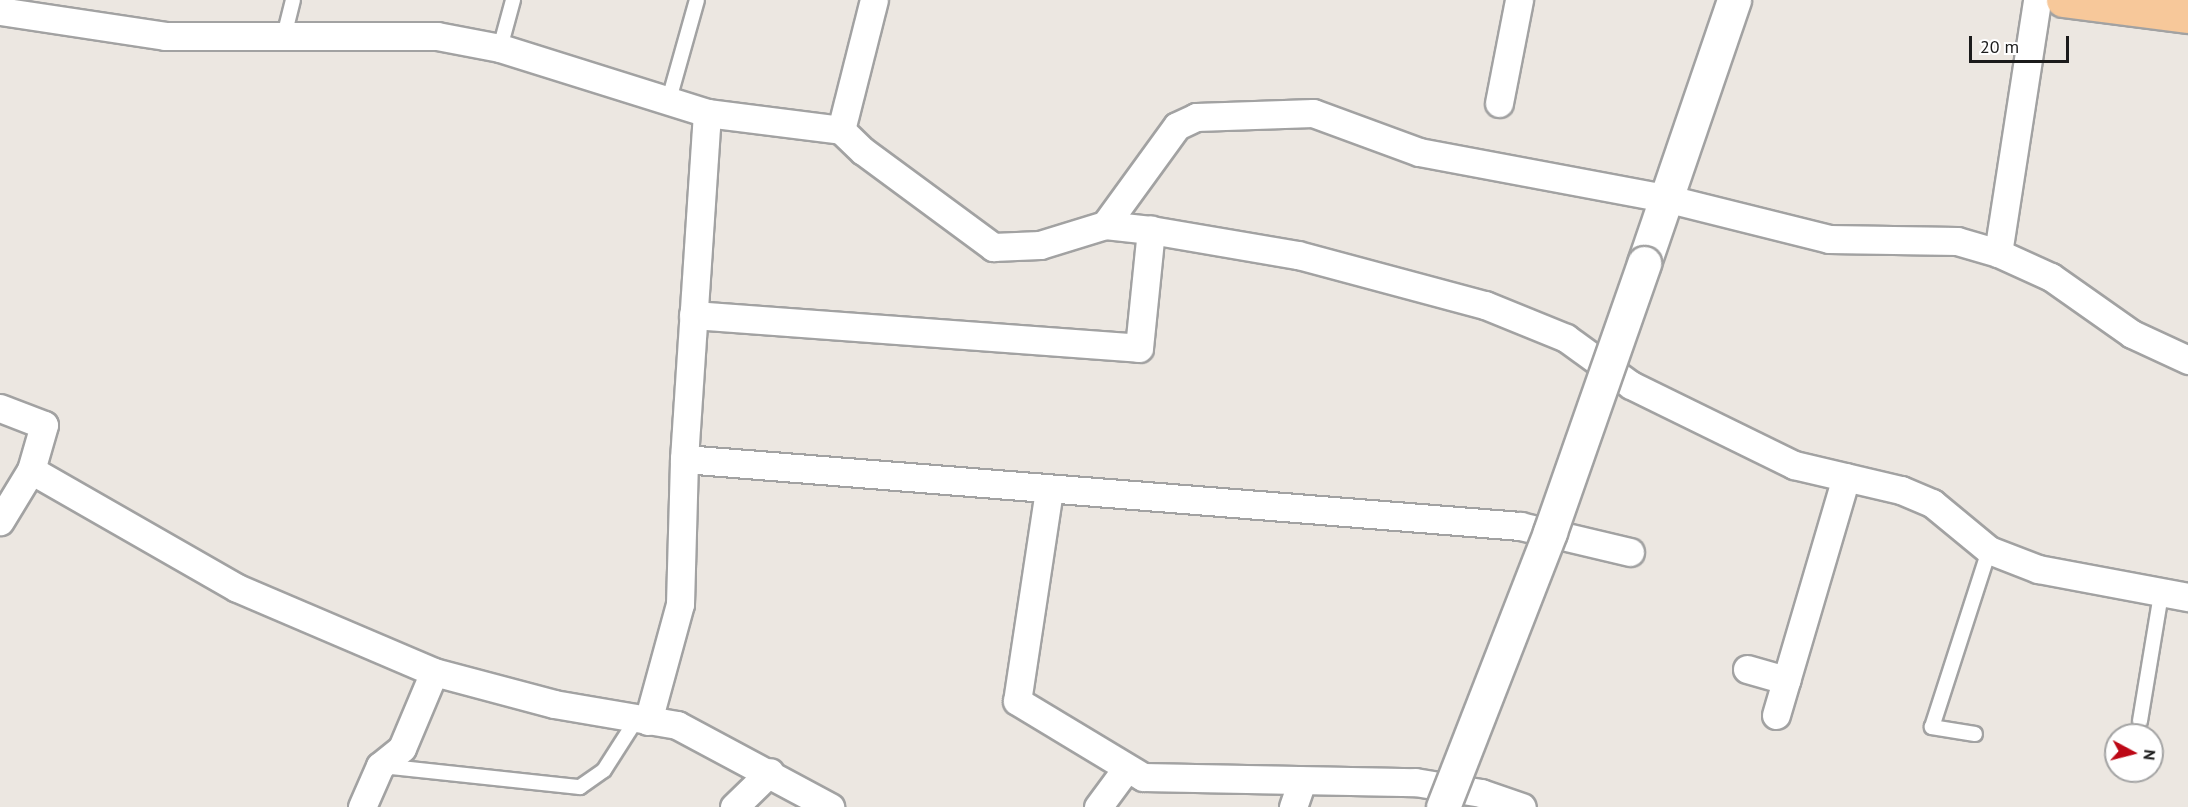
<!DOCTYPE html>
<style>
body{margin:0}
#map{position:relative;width:2188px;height:807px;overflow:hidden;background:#ece7e1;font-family:"PT Sans",sans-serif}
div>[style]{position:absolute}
.roads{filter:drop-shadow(2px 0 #a2a2a2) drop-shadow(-2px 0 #a2a2a2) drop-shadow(0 2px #a2a2a2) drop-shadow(0 -2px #a2a2a2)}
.service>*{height:14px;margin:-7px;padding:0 7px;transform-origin:7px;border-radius:7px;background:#fff}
.minor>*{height:27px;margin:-13.5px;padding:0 13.5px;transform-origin:13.5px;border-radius:13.5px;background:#fff}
.tertiary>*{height:33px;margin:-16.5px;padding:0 16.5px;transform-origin:16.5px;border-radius:16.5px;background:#fff}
.primary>*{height:33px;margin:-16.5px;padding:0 16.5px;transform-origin:16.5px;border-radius:16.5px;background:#f7c89a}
.bridges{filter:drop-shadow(2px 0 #a2a2a2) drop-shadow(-2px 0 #a2a2a2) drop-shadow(0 2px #a2a2a2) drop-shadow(0 -2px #a2a2a2)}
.tertiary-bridge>*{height:33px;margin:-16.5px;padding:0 16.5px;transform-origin:16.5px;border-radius:16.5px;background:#fff}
span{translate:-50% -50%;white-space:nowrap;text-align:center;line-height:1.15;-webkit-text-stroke:4.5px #fff;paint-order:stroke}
.north{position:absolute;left:2104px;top:723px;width:60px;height:60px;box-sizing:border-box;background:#fff;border:2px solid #a4a4a4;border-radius:50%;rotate:97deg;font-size:16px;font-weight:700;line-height:24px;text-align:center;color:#1b1b1b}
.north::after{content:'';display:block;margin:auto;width:21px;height:27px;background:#bd0816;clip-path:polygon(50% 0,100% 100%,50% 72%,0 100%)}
.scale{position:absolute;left:1969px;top:36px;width:100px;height:27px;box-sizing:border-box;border:3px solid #1b1b1b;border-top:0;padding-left:8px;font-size:18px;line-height:21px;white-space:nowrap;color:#1b1b1b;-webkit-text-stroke:4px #fff;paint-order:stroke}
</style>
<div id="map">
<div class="roads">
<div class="service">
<div style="left:284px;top:36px;width:37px;rotate:-76deg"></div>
<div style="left:500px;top:48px;width:50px;rotate:-74.8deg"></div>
<div style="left:668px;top:103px;width:107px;rotate:-74.3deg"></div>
<div style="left:2140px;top:721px;width:129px;rotate:-80.6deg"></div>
<div style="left:1975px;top:734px;width:44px;rotate:-170.8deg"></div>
<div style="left:1932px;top:727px;width:186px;rotate:-72.1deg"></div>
<div style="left:382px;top:766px;width:199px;rotate:6.1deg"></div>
<div style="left:580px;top:787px;width:29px;rotate:-35deg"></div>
<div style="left:604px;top:770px;width:59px;rotate:-57.4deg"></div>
</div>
<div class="minor">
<div style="left:0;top:11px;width:167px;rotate:8.6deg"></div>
<div style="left:165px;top:36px;width:272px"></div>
<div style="left:437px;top:36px;width:64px;rotate:10.8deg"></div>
<div style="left:500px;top:48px;width:217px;rotate:17.4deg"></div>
<div style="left:707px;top:113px;width:135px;rotate:7.2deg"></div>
<div style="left:841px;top:130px;width:30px;rotate:44deg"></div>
<div style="left:863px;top:151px;width:162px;rotate:36.4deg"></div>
<div style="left:993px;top:247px;width:47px;rotate:-2.4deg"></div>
<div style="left:1040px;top:245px;width:68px;rotate:-17.1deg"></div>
<div style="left:1105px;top:225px;width:46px;rotate:6.2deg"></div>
<div style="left:1151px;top:230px;width:149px;rotate:9.7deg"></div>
<div style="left:1298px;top:255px;width:194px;rotate:15deg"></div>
<div style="left:1485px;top:305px;width:87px;rotate:22.2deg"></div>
<div style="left:1566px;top:338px;width:80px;rotate:35.9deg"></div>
<div style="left:1631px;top:385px;width:182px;rotate:26.1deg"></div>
<div style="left:1794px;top:465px;width:110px;rotate:13.2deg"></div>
<div style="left:1901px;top:490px;width:34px;rotate:23deg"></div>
<div style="left:1932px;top:503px;width:74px;rotate:39.5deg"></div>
<div style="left:1989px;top:550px;width:53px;rotate:21.2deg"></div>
<div style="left:2038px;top:569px;width:153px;rotate:10.6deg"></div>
<div style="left:1499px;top:103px;width:105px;rotate:-79deg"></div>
<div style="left:841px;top:130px;width:134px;rotate:-75.8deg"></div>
<div style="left:1105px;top:225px;width:122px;rotate:-54deg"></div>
<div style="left:1177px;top:126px;width:21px;rotate:-25deg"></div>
<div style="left:1196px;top:117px;width:117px;rotate:-2deg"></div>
<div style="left:1313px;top:113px;width:113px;rotate:20.2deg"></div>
<div style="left:1419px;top:152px;width:250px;rotate:10.6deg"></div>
<div style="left:1665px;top:198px;width:169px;rotate:14deg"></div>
<div style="left:1829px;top:239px;width:128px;rotate:0.9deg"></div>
<div style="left:1957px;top:241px;width:43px;rotate:16.3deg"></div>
<div style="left:1998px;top:253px;width:58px;rotate:24.4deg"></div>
<div style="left:2051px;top:277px;width:99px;rotate:35.1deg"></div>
<div style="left:2132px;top:334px;width:62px;rotate:24.9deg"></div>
<div style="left:1998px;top:253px;width:256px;rotate:-81.2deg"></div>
<div style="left:693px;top:315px;width:447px;rotate:4.2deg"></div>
<div style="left:1139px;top:348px;width:119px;rotate:-84.2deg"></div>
<div style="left:0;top:408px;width:47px;rotate:21.1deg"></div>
<div style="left:44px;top:425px;width:47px;rotate:106.1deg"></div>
<div style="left:31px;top:470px;width:60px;rotate:121.3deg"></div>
<div style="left:684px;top:459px;width:839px;rotate:4.58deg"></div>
<div style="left:1520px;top:526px;width:113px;rotate:13.3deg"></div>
<div style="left:31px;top:470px;width:237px;rotate:29.8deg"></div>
<div style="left:237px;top:588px;width:214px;rotate:23.1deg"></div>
<div style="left:434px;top:672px;width:124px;rotate:14.9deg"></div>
<div style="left:554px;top:704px;width:125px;rotate:9.7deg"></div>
<div style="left:677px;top:725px;width:174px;rotate:28.2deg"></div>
<div style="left:1049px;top:490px;width:213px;rotate:98.6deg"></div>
<div style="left:1017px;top:701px;width:147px;rotate:31.1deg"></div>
<div style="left:1143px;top:777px;width:272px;rotate:1.1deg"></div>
<div style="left:1415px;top:782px;width:67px;rotate:9.5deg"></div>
<div style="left:1481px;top:793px;width:43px;rotate:18.9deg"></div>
<div style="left:1747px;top:669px;width:41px;rotate:15.8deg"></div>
<div style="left:1776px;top:715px;width:248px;rotate:-73.6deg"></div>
<div style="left:648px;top:721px;width:121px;rotate:-74.7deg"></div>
<div style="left:680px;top:604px;width:145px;rotate:-88.4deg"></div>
<div style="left:684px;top:459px;width:347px;rotate:-86.2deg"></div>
<div style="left:362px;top:807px;width:45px;rotate:-66.3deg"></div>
<div style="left:380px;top:766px;width:28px;rotate:-39deg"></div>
<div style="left:402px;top:748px;width:82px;rotate:-67.2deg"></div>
<div style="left:734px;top:807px;width:50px;rotate:-44.2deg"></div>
<div style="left:1098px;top:807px;width:47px;rotate:-53.6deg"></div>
<div style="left:1293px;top:807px;width:28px;rotate:-71deg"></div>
</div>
<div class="tertiary">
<div style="left:1644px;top:263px;width:278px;rotate:-71.1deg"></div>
</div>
<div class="primary">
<div style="left:2063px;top:0;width:126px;rotate:7.3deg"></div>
</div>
</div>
<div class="bridges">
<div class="tertiary-bridge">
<div style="left:1443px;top:807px;width:295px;rotate:-68.7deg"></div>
<div style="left:1550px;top:532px;width:285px;rotate:-70.7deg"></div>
</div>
</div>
<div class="north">N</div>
<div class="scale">20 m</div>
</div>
